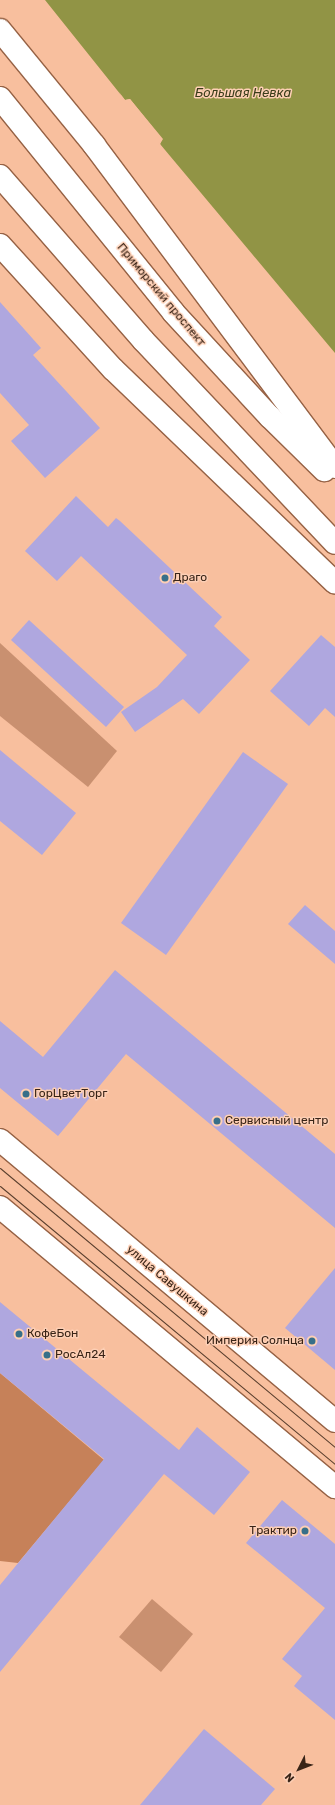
<!DOCTYPE html>
<meta charset="utf-8">
<style>
body{margin:0}
#map{position:relative;width:335px;height:1805px;overflow:hidden;background:#f8bf9e;font-family:Rubik,sans-serif}
div>[style]{position:absolute}
.green>*{inset:0;background:#c99070}
.forest>*{inset:0;background:#c68159}
.water>*{inset:0;background:#919445}
.pier>*{inset:0;background:#f8bf9e}
.building>*{inset:0;background:#afa7df}
.roads{filter:drop-shadow(1px 0 #966245) drop-shadow(-1px 0 #966245) drop-shadow(0 1px #966245) drop-shadow(0 -1px #966245)}
.major>*{height:22px;margin:-11px;padding:0 11px;transform-origin:11px;border-radius:11px;background:#fff}
.tram>*{height:1px;margin:-0.5px;padding:0 0.5px;transform-origin:0.5px;border-radius:0.5px;background:#5a3f2e}
.dots>*{width:11px;height:11px;translate:-50% -50%;box-sizing:border-box;border:2px solid #fdcfb5;border-radius:50%}
span{translate:-50% -50%;white-space:nowrap;text-align:center;line-height:1.15;-webkit-text-stroke:3px #fdcfb5;paint-order:stroke}
.street-label{font-size:12px;color:#392417}
.poi-label{font-size:12px;color:#392417}
.left{translate:0 -50%;text-align:left}
.right{translate:-100% -50%;text-align:right}
.water-label{font-size:13px;color:#3b3d1a;font-style:italic}
.north{position:absolute;left:279px;top:1749px;width:40px;height:40px;-webkit-text-stroke:3px #fdcfb5;paint-order:stroke;rotate:228deg;font-size:11px;font-weight:700;line-height:16px;text-align:center;color:#392417}
.north::after{content:'';display:block;margin:auto;width:14px;height:18px;background:#392417;clip-path:polygon(50% 0,100% 100%,50% 72%,0 100%)}
</style>
<div id="map">
<div class="green">
<div style="clip-path:polygon(0 643px,117px 751px,88px 787px,0 716px)"></div>
<div style="clip-path:polygon(152px 1599px,193px 1634px,161px 1672px,119px 1637px)"></div>
</div>
<div class="forest">
<div style="clip-path:polygon(0 1373px,104px 1460px,18px 1563px,0 1561px)"></div>
</div>
<div class="water">
<div style="clip-path:polygon(45px 0,335px 0,335px 353px,160px 144px,162px 139px,130px 99px,125px 100px)"></div>
</div>
<div class="pier">
<div style="clip-path:polygon(119px 92px,125px 100px,130px 99px,163px 139px,160px 144px,165px 152px,158px 145px,160px 140px,129px 101px,124px 101px)"></div>
</div>
<div class="building">
<div style="clip-path:polygon(0 302px,41px 348px,33px 355px,100px 428px,45px 478px,11px 441px,29px 425px,0 393px)"></div>
<div style="clip-path:polygon(76px 496px,108px 527px,116px 518px,120px 521px,222px 617px,214px 626px,250px 660px,199px 714px,183px 699px,135px 732px,121px 712px,157px 687px,187px 655px,81px 556px,57px 581px,25px 551px)"></div>
<div style="clip-path:polygon(29px 620px,124px 707px,106px 727px,11px 640px)"></div>
<div style="clip-path:polygon(321px 635px,335px 647px,335px 717px,325px 708px,309px 726px,270px 691px)"></div>
<div style="clip-path:polygon(0 750px,76px 813px,42px 855px,0 821px)"></div>
<div style="clip-path:polygon(243px 752px,288px 784px,166px 955px,121px 923px)"></div>
<div style="clip-path:polygon(305px 905px,335px 931px,335px 964px,288px 924px)"></div>
<div style="clip-path:polygon(115px 970px,335px 1154px,335px 1228px,126px 1054px,58px 1136px,0 1088px,0 1021px,43px 1057px)"></div>
<div style="clip-path:polygon(335px 1268px,335px 1370px,285px 1328px)"></div>
<div style="clip-path:polygon(0 1302px,179px 1450px,197px 1427px,250px 1472px,214px 1515px,164px 1474px,0 1672px,0 1585px,104px 1459px,0 1373px)"></div>
<div style="clip-path:polygon(282px 1500px,335px 1544px,335px 1720px,294px 1686px,302px 1676px,282px 1659px,325px 1608px,246px 1543px)"></div>
<div style="clip-path:polygon(204px 1729px,275px 1789px,261px 1805px,140px 1805px)"></div>
</div>
<div class="roads">
<div class="major">
<div style="left:0;top:30px;width:149px;rotate:50.7deg"></div>
<div style="left:94px;top:145px;width:402px;rotate:53.2deg"></div>
<div style="left:0;top:98px;width:275px;rotate:51deg"></div>
<div style="left:173px;top:312px;width:143px;rotate:47.3deg"></div>
<div style="left:270px;top:417px;width:76px;rotate:44.5deg"></div>
<div style="left:0;top:176px;width:218px;rotate:48.9deg"></div>
<div style="left:143px;top:340px;width:279px;rotate:46.6deg"></div>
<div style="left:0;top:245px;width:168px;rotate:47.7deg"></div>
<div style="left:113px;top:369px;width:308px;rotate:43.9deg"></div>
<div style="left:0;top:1140px;width:437px;rotate:40deg"></div>
<div style="left:0;top:1207px;width:437px;rotate:39.9deg"></div>
</div>
</div>
<div class="tram">
<div style="left:0;top:1168px;width:436px;rotate:39.8deg"></div>
<div style="left:0;top:1186px;width:435px;rotate:39.7deg"></div>
</div>
<div class="dots">
<div style="left:165px;top:578px;background:#376f89"></div>
<div style="left:26px;top:1094px;background:#376f89"></div>
<div style="left:217px;top:1121px;background:#376f89"></div>
<div style="left:19px;top:1334px;background:#376f89"></div>
<div style="left:312px;top:1341px;background:#376f89"></div>
<div style="left:47px;top:1355px;background:#376f89"></div>
<div style="left:305px;top:1531px;background:#376f89"></div>
</div>
<div class="street-label">
<span style="left:161px;top:295px;rotate:50deg">Приморский проспект</span>
<span style="left:167px;top:1281px;rotate:40deg">улица Савушкина</span>
</div>
<div class="poi-label">
<span class="left" style="left:173px;top:578px">Драго</span>
<span class="left" style="left:34px;top:1094px">ГорЦветТорг</span>
<span class="left" style="left:225px;top:1121px">Сервисный центр</span>
<span class="left" style="left:27px;top:1334px">КофеБон</span>
<span class="right" style="left:304px;top:1341px">Империя Солнца</span>
<span class="left" style="left:55px;top:1355px">РосАл24</span>
<span class="right" style="left:297px;top:1531px">Трактир</span>
</div>
<div class="water-label">
<span style="left:243px;top:93px">Большая Невка</span>
</div>
<div class="north">N</div>
</div>
